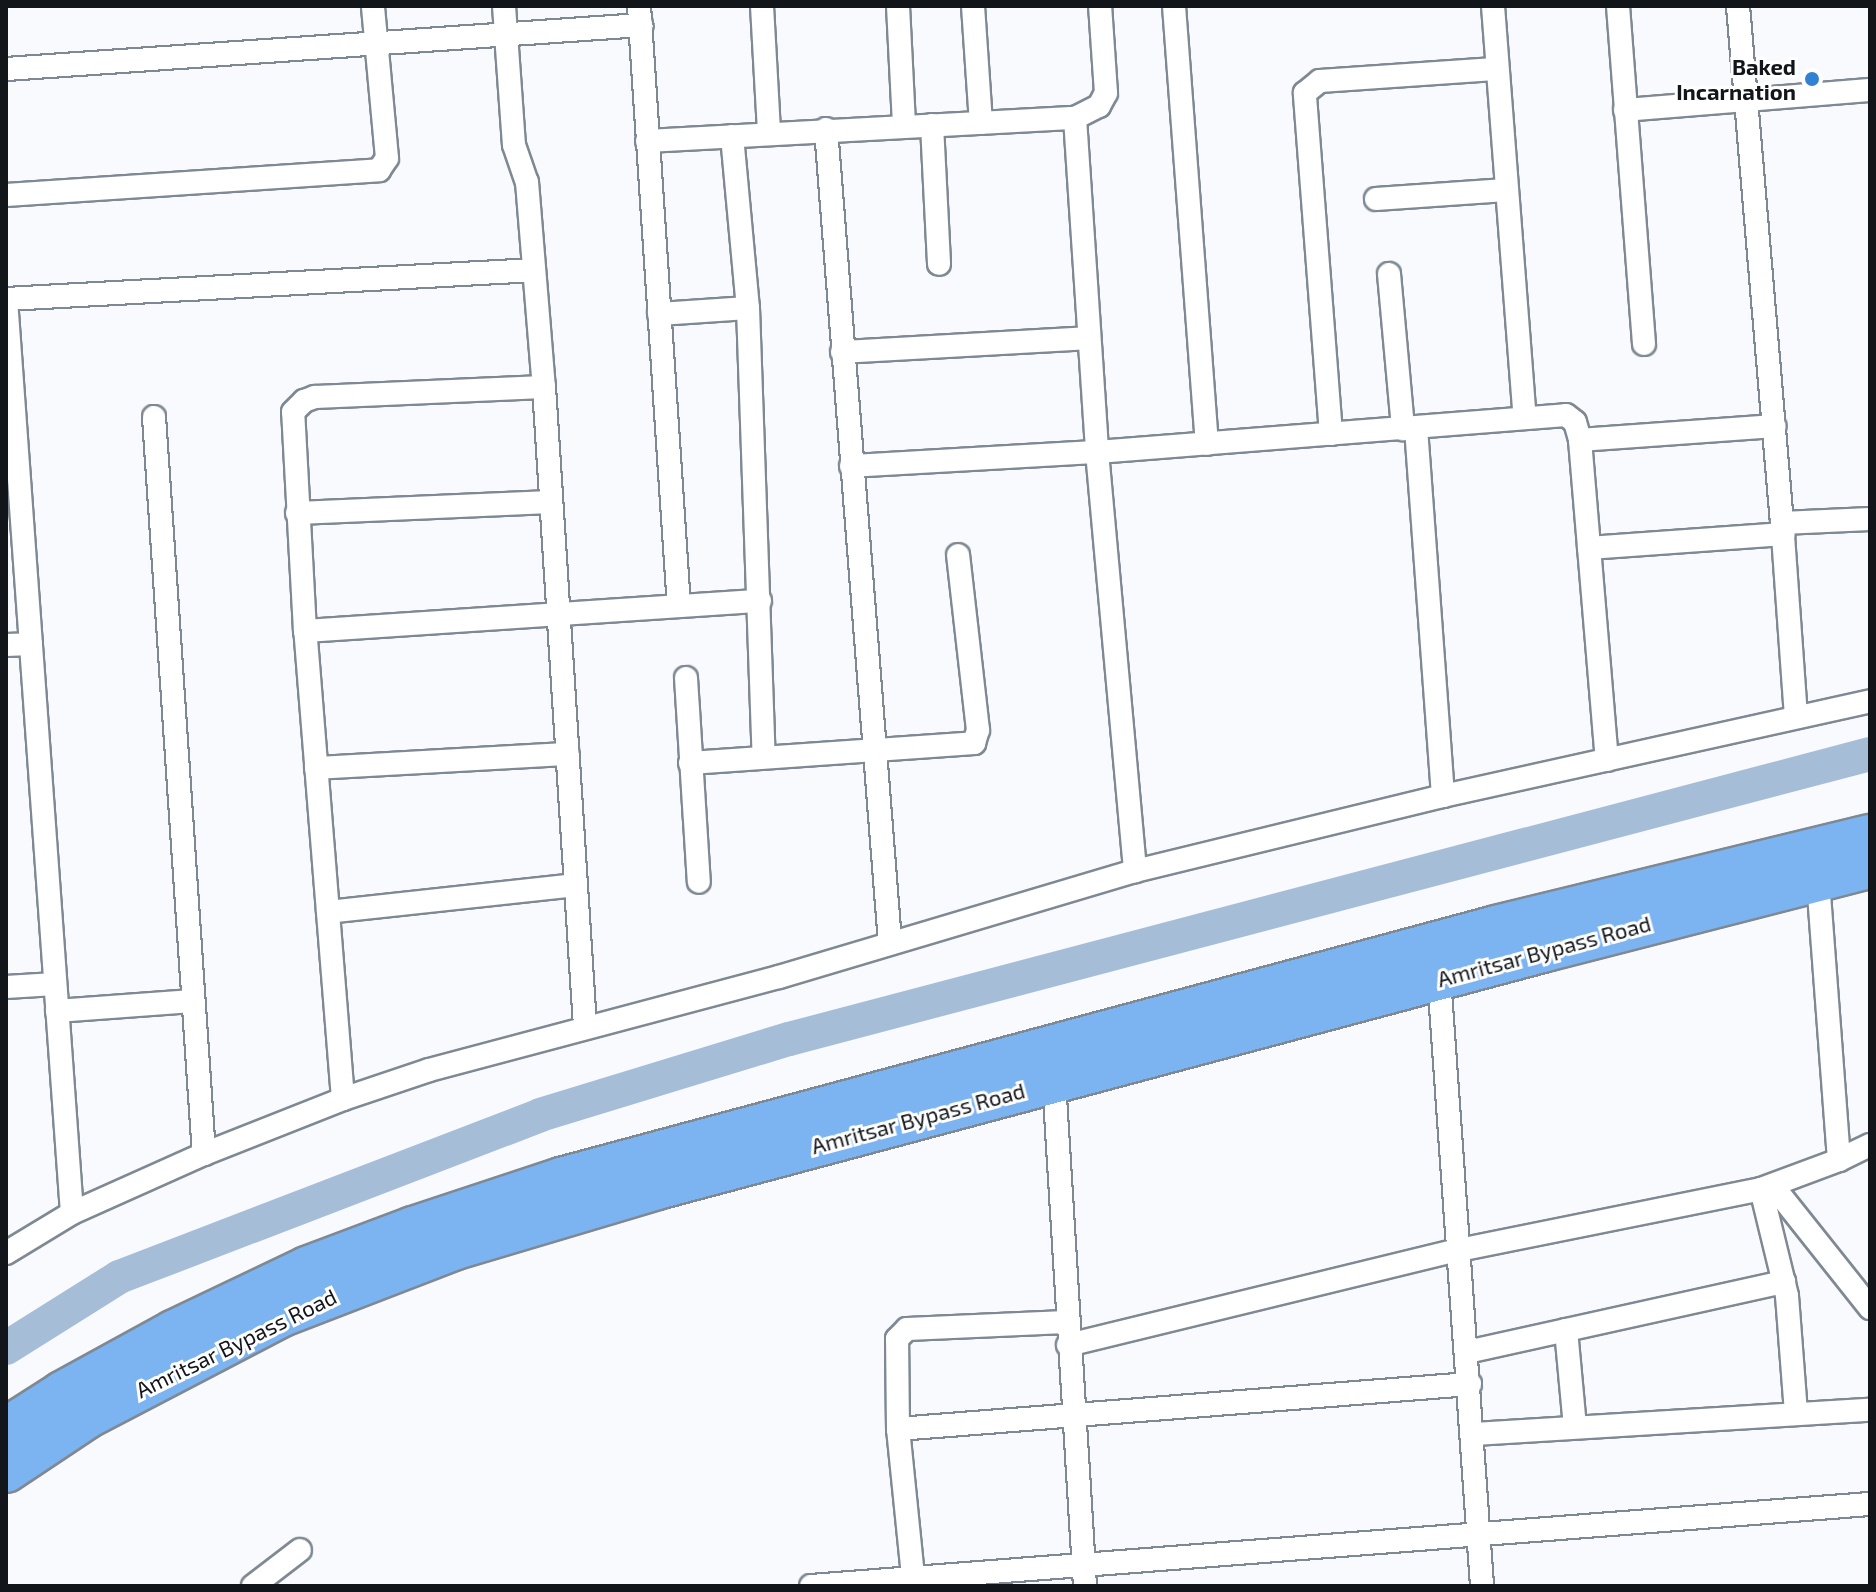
<!DOCTYPE html>
<style>
body{margin:0}
#map{position:relative;width:1876px;height:1592px;overflow:hidden;background:#f8fafd;font-family:"Exo 2",sans-serif}
div>[style]{position:absolute}
.river>*{height:34px;margin:-17px;padding:0 17px;transform-origin:17px;border-radius:17px;background:#a6bdd8}
.roads{filter:drop-shadow(2px 0 #7f8993) drop-shadow(-2px 0 #7f8993) drop-shadow(0 2px #7f8993) drop-shadow(0 -2px #7f8993)}
.street>*{height:22px;margin:-11px;padding:0 11px;transform-origin:11px;border-radius:11px;background:#fff}
.highway>*{height:42px;margin:-21px;padding:0 21px;transform-origin:21px;border-radius:21px;background:#7cb3f1}
.dots>*{width:22px;height:22px;translate:-50% -50%;box-sizing:border-box;border:4px solid #fff;border-radius:50%}
span{translate:-50% -50%;white-space:nowrap;text-align:center;line-height:1.15;-webkit-text-stroke:6px #fff;paint-order:stroke}
.poi-label{font-size:22px;color:#12161a;font-weight:700}
.right{translate:-100% -50%;text-align:right}
.street-label{font-size:22px;color:#12161a}
.frame{position:absolute;inset:0;border:8px solid #12161a;pointer-events:none}
</style>
<div id="map">
<div class="river">
<div style="left:6px;top:1348px;width:133px;rotate:-32.1deg"></div>
<div style="left:119px;top:1277px;width:451px;rotate:-21deg"></div>
<div style="left:540px;top:1115px;width:260px;rotate:-17deg"></div>
<div style="left:789px;top:1039px;width:1118px;rotate:-14.77deg"></div>
</div>
<div class="roads">
<div class="street">
<div style="left:504px;top:6px;width:139px;rotate:85.9deg"></div>
<div style="left:514px;top:145px;width:39px;rotate:71deg"></div>
<div style="left:527px;top:182px;width:206px;rotate:85.3deg"></div>
<div style="left:544px;top:387px;width:641px;rotate:86.33deg"></div>
<div style="left:639px;top:6px;width:601px;rotate:86.19deg"></div>
<div style="left:762px;top:6px;width:127px;rotate:86.8deg"></div>
<div style="left:898px;top:6px;width:120px;rotate:87.1deg"></div>
<div style="left:973px;top:6px;width:117px;rotate:86.1deg"></div>
<div style="left:1174px;top:6px;width:439px;rotate:85.7deg"></div>
<div style="left:1493px;top:6px;width:413px;rotate:85.6deg"></div>
<div style="left:1618px;top:6px;width:339px;rotate:85.6deg"></div>
<div style="left:1738px;top:6px;width:519px;rotate:85.14deg"></div>
<div style="left:6px;top:69px;width:637px;rotate:-3.96deg"></div>
<div style="left:1625px;top:110px;width:246px;rotate:-4.7deg"></div>
<div style="left:1075px;top:118px;width:335px;rotate:86.2deg"></div>
<div style="left:1097px;top:452px;width:421px;rotate:84.8deg"></div>
<div style="left:932px;top:125px;width:139px;rotate:87.1deg"></div>
<div style="left:826px;top:129px;width:817px;rotate:85.5deg"></div>
<div style="left:732px;top:136px;width:173px;rotate:84.7deg"></div>
<div style="left:748px;top:308px;width:449px;rotate:88deg"></div>
<div style="left:647px;top:141px;width:429px;rotate:-3.1deg"></div>
<div style="left:1075px;top:118px;width:27px;rotate:-27deg"></div>
<div style="left:1099px;top:106px;width:15px;rotate:-62deg"></div>
<div style="left:1106px;top:93px;width:87px;rotate:-93.9deg"></div>
<div style="left:6px;top:195px;width:374px;rotate:-3.8deg"></div>
<div style="left:379px;top:170px;width:14px;rotate:-56deg"></div>
<div style="left:387px;top:158px;width:153px;rotate:-95.3deg"></div>
<div style="left:1376px;top:199px;width:130px;rotate:-4deg"></div>
<div style="left:1389px;top:274px;width:156px;rotate:84.8deg"></div>
<div style="left:6px;top:299px;width:916px;rotate:85.87deg"></div>
<div style="left:6px;top:299px;width:529px;rotate:-3.14deg"></div>
<div style="left:659px;top:314px;width:89px;rotate:-3.9deg"></div>
<div style="left:842px;top:352px;width:247px;rotate:-3.2deg"></div>
<div style="left:154px;top:417px;width:739px;rotate:86.12deg"></div>
<div style="left:1416px;top:428px;width:369px;rotate:85.8deg"></div>
<div style="left:1331px;top:434px;width:342px;rotate:-94.4deg"></div>
<div style="left:1305px;top:93px;width:19px;rotate:-39deg"></div>
<div style="left:1320px;top:81px;width:175px;rotate:-3.9deg"></div>
<div style="left:1580px;top:440px;width:195px;rotate:-4.1deg"></div>
<div style="left:851px;top:466px;width:246px;rotate:-3.3deg"></div>
<div style="left:1097px;top:452px;width:470px;rotate:-4.5deg"></div>
<div style="left:1566px;top:415px;width:11px;rotate:38deg"></div>
<div style="left:1575px;top:422px;width:19px;rotate:74deg"></div>
<div style="left:1580px;top:440px;width:321px;rotate:85.2deg"></div>
<div style="left:297px;top:513px;width:254px;rotate:-2.5deg"></div>
<div style="left:1589px;top:548px;width:195px;rotate:-4.1deg"></div>
<div style="left:305px;top:631px;width:456px;rotate:-3.8deg"></div>
<div style="left:6px;top:645px;width:25px;rotate:-2deg"></div>
<div style="left:686px;top:678px;width:204px;rotate:86.4deg"></div>
<div style="left:1796px;top:717px;width:195px;rotate:-94.1deg"></div>
<div style="left:1782px;top:523px;width:88px;rotate:-2.6deg"></div>
<div style="left:690px;top:763px;width:285px;rotate:-4deg"></div>
<div style="left:974px;top:743px;width:14px;rotate:-73deg"></div>
<div style="left:978px;top:730px;width:176px;rotate:-96.5deg"></div>
<div style="left:316px;top:768px;width:252px;rotate:-3.2deg"></div>
<div style="left:328px;top:912px;width:248px;rotate:-6.2deg"></div>
<div style="left:1439px;top:978px;width:610px;rotate:85.95deg"></div>
<div style="left:6px;top:987px;width:49px;rotate:-3.5deg"></div>
<div style="left:57px;top:1011px;width:135px;rotate:-4.2deg"></div>
<div style="left:1054px;top:1081px;width:506px;rotate:86.49deg"></div>
<div style="left:343px;top:1099px;width:470px;rotate:-94.6deg"></div>
<div style="left:305px;top:631px;width:219px;rotate:-93.1deg"></div>
<div style="left:293px;top:412px;width:16px;rotate:-45deg"></div>
<div style="left:304px;top:401px;width:12px;rotate:-20deg"></div>
<div style="left:315px;top:397px;width:229px;rotate:-2.5deg"></div>
<div style="left:1839px;top:1160px;width:34px;rotate:-26deg"></div>
<div style="left:1773px;top:1186px;width:156px;rotate:51.5deg"></div>
<div style="left:1761px;top:1189px;width:110px;rotate:76.3deg"></div>
<div style="left:1787px;top:1296px;width:117px;rotate:85.6deg"></div>
<div style="left:6px;top:1253px;width:77px;rotate:-31.2deg"></div>
<div style="left:72px;top:1213px;width:145px;rotate:-24.1deg"></div>
<div style="left:204px;top:1154px;width:149px;rotate:-21.6deg"></div>
<div style="left:343px;top:1099px;width:91px;rotate:-18.6deg"></div>
<div style="left:429px;top:1070px;width:362px;rotate:-14.9deg"></div>
<div style="left:779px;top:977px;width:371px;rotate:-16.6deg"></div>
<div style="left:1135px;top:871px;width:317px;rotate:-13.7deg"></div>
<div style="left:1443px;top:796px;width:437px;rotate:-12.5deg"></div>
<div style="left:1566px;top:1330px;width:97px;rotate:84.7deg"></div>
<div style="left:1068px;top:1345px;width:402px;rotate:-13.7deg"></div>
<div style="left:1459px;top:1250px;width:308px;rotate:-11.4deg"></div>
<div style="left:1761px;top:1189px;width:83px;rotate:-20.4deg"></div>
<div style="left:1839px;top:1160px;width:279px;rotate:-94.3deg"></div>
<div style="left:1467px;top:1352px;width:325px;rotate:-12.5deg"></div>
<div style="left:898px;top:1429px;width:574px;rotate:-4.5deg"></div>
<div style="left:1473px;top:1434px;width:398px;rotate:-3.5deg"></div>
<div style="left:253px;top:1586px;width:59px;rotate:-37.5deg"></div>
<div style="left:811px;top:1586px;width:1062px;rotate:-4.43deg"></div>
<div style="left:914px;top:1586px;width:158px;rotate:-95.8deg"></div>
<div style="left:898px;top:1429px;width:90px;rotate:-90.6deg"></div>
<div style="left:897px;top:1339px;width:14px;rotate:-45deg"></div>
<div style="left:907px;top:1329px;width:159px;rotate:-2.5deg"></div>
</div>
<div class="highway">
<div style="left:6px;top:1429px;width:67px;rotate:-32.7deg"></div>
<div style="left:62px;top:1393px;width:127px;rotate:-28.8deg"></div>
<div style="left:173px;top:1332px;width:148px;rotate:-25.5deg"></div>
<div style="left:307px;top:1268px;width:113px;rotate:-20.7deg"></div>
<div style="left:413px;top:1228px;width:156px;rotate:-18.3deg"></div>
<div style="left:561px;top:1179px;width:968px;rotate:-15.08deg"></div>
<div style="left:1496px;top:927px;width:385px;rotate:-13.7deg"></div>
<div style="left:6px;top:1471px;width:97px;rotate:-33.7deg"></div>
<div style="left:87px;top:1417px;width:220px;rotate:-27.6deg"></div>
<div style="left:282px;top:1315px;width:183px;rotate:-21.1deg"></div>
<div style="left:453px;top:1249px;width:213px;rotate:-16.6deg"></div>
<div style="left:657px;top:1188px;width:920px;rotate:-14.99deg"></div>
<div style="left:1546px;top:950px;width:334px;rotate:-14.4deg"></div>
</div>
</div>
<div class="dots">
<div style="left:1812px;top:79px;background:#3382d2"></div>
</div>
<div class="poi-label">
<span class="right" style="left:1796px;top:79px">Baked<br>Incarnation</span>
</div>
<div class="street-label">
<span style="left:1544px;top:951px;rotate:-15deg">Amritsar Bypass Road</span>
<span style="left:918px;top:1118px;rotate:-15deg">Amritsar Bypass Road</span>
<span style="left:236px;top:1343px;rotate:-26deg">Amritsar Bypass Road</span>
</div>
<div class="frame"></div>
</div>
